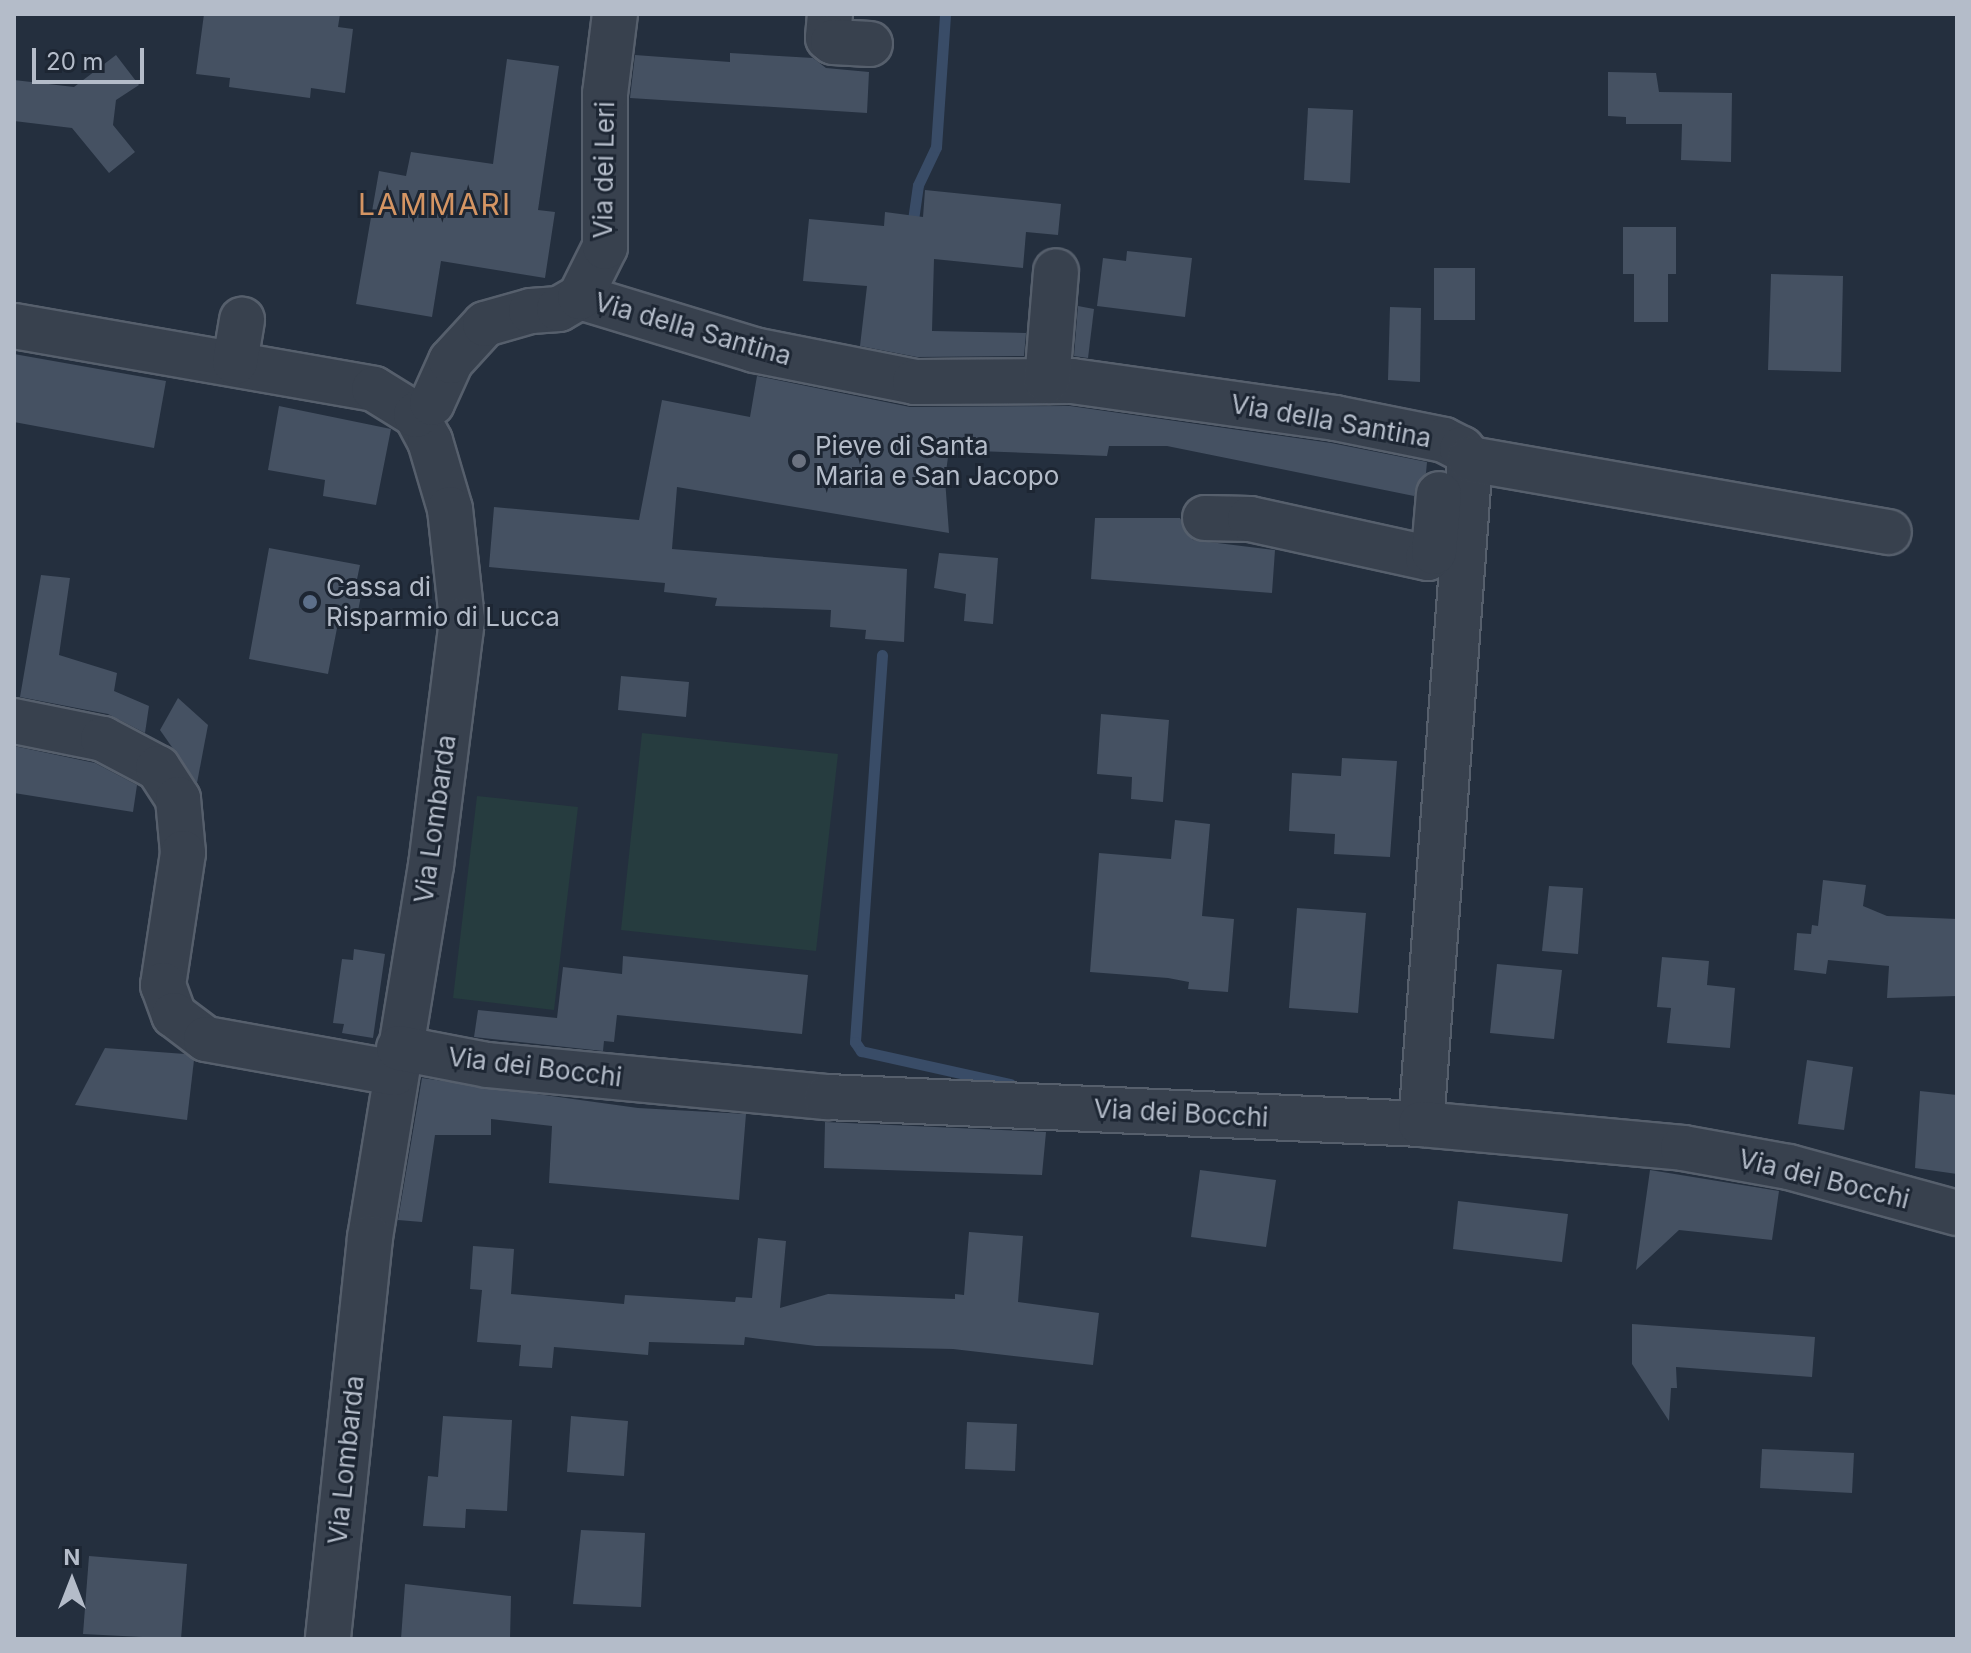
<!DOCTYPE html>
<style>
body{margin:0}
#map{position:relative;width:1971px;height:1653px;overflow:hidden;background:#242f3e;font-family:Inter,sans-serif}
div>[style]{position:absolute}
.green>*{inset:0;background:#263c3f}
.stream>*{height:11px;margin:-5.5px;padding:0 5.5px;transform-origin:5.5px;border-radius:5.5px;background:#394c67}
.building>*{inset:0;background:#455162}
.roads{filter:drop-shadow(2px 0 #565f6c) drop-shadow(-2px 0 #565f6c) drop-shadow(0 2px #565f6c) drop-shadow(0 -2px #565f6c)}
.minor>*{height:44px;margin:-22px;padding:0 22px;transform-origin:22px;border-radius:22px;background:#38414e}
.dots>*{width:22px;height:22px;translate:-50% -50%;box-sizing:border-box;border:4px solid #1d2633;border-radius:50%}
span{translate:-50% -50%;white-space:nowrap;text-align:center;line-height:1.15;-webkit-text-stroke:6px #1d2633;paint-order:stroke}
.street-label{font-size:26px;color:#b4bcc9}
.poi-label{font-size:26px;color:#b4bcc9}
.left{translate:0 -50%;text-align:left}
.quarter-label{font-size:30px;color:#d59563;letter-spacing:2px}
.frame{position:absolute;inset:0;border:16px solid #b4bcc9;pointer-events:none}
.north{position:absolute;left:32px;top:1541px;width:80px;height:80px;-webkit-text-stroke:6px #1d2633;paint-order:stroke;rotate:0deg;font-size:22px;font-weight:700;line-height:32px;text-align:center;color:#b4bcc9}
.north::after{content:'';display:block;margin:auto;width:28px;height:36px;background:#b4bcc9;clip-path:polygon(50% 0,100% 100%,50% 72%,0 100%)}
.scale{position:absolute;left:32px;top:48px;width:112px;height:36px;box-sizing:border-box;border:4px solid #b4bcc9;border-top:0;padding-left:10px;font-size:24px;line-height:28px;white-space:nowrap;color:#b4bcc9;-webkit-text-stroke:6px #1d2633;paint-order:stroke}
</style>
<div id="map">
<div class="green">
<div style="clip-path:polygon(642px 733px,838px 754px,816px 951px,621px 930px)"></div>
<div style="clip-path:polygon(477px 796px,578px 807px,554px 1010px,453px 998px)"></div>
</div>
<div class="stream">
<div style="left:912px;top:227px;width:42px;rotate:-81.9deg"></div>
<div style="left:918px;top:185px;width:42px;rotate:-64.7deg"></div>
<div style="left:936px;top:147px;width:133px;rotate:-86.1deg"></div>
<div style="left:882px;top:655px;width:388px;rotate:94deg"></div>
<div style="left:855px;top:1042px;width:11px;rotate:56deg"></div>
<div style="left:861px;top:1051px;width:153px;rotate:12.5deg"></div>
</div>
<div class="building">
<div style="clip-path:polygon(204px 14px,340px 14px,338px 27px,353px 29px,345px 93px,311px 88px,310px 98px,229px 87px,230px 78px,196px 74px)"></div>
<div style="clip-path:polygon(730px 53px,813px 58px,826px 68px,869px 72px,867px 113px,630px 98px,635px 55px,730px 62px)"></div>
<div style="clip-path:polygon(116px 55px,139px 85px,116px 100px,113px 125px,135px 152px,109px 173px,72px 128px,14px 121px,14px 80px,74px 87px)"></div>
<div style="clip-path:polygon(507px 59px,559px 66px,538px 210px,555px 212px,545px 278px,441px 261px,432px 317px,356px 304px,379px 171px,406px 176px,411px 152px,493px 164px)"></div>
<div style="clip-path:polygon(1608px 72px,1656px 73px,1659px 92px,1732px 93px,1731px 162px,1681px 160px,1682px 124px,1626px 124px,1626px 117px,1608px 116px)"></div>
<div style="clip-path:polygon(1308px 108px,1353px 110px,1350px 183px,1304px 180px)"></div>
<div style="clip-path:polygon(925px 190px,1061px 204px,1058px 235px,1026px 232px,1023px 268px,934px 259px,932px 331px,1026px 333px,1024px 356px,917px 357px,860px 346px,867px 286px,803px 281px,809px 219px,884px 226px,885px 212px,923px 217px)"></div>
<div style="clip-path:polygon(1623px 227px,1676px 227px,1676px 274px,1668px 274px,1668px 322px,1634px 322px,1634px 274px,1623px 274px)"></div>
<div style="clip-path:polygon(1127px 251px,1192px 258px,1185px 317px,1097px 306px,1103px 258px,1126px 261px)"></div>
<div style="clip-path:polygon(1434px 268px,1475px 268px,1475px 320px,1434px 320px)"></div>
<div style="clip-path:polygon(1771px 274px,1843px 276px,1841px 372px,1768px 370px)"></div>
<div style="clip-path:polygon(1078px 306px,1094px 309px,1088px 358px,1074px 356px)"></div>
<div style="clip-path:polygon(1390px 307px,1421px 308px,1420px 382px,1388px 380px)"></div>
<div style="clip-path:polygon(14px 354px,166px 381px,154px 448px,14px 422px)"></div>
<div style="clip-path:polygon(757px 376px,910px 407px,1070px 406px,1331px 443px,1427px 462px,1426px 473px,1414px 496px,1167px 446px,1109px 446px,1107px 456px,949px 450px,945px 479px,949px 533px,677px 487px,672px 549px,907px 569px,904px 642px,865px 639px,866px 630px,830px 627px,831px 610px,715px 606px,717px 598px,664px 592px,665px 583px,489px 567px,494px 507px,639px 520px,662px 400px,750px 417px)"></div>
<div style="clip-path:polygon(279px 406px,391px 429px,376px 505px,323px 496px,325px 480px,268px 470px)"></div>
<div style="clip-path:polygon(1095px 518px,1180px 518px,1193px 540px,1275px 550px,1272px 593px,1091px 579px)"></div>
<div style="clip-path:polygon(269px 548px,360px 565px,356px 584px,363px 586px,356px 621px,339px 618px,328px 674px,249px 659px)"></div>
<div style="clip-path:polygon(939px 553px,998px 558px,993px 624px,964px 621px,966px 594px,934px 588px)"></div>
<div style="clip-path:polygon(41px 575px,70px 578px,59px 655px,117px 673px,114px 691px,149px 706px,145px 733px,108px 714px,20px 697px)"></div>
<div style="clip-path:polygon(621px 676px,689px 682px,686px 717px,618px 710px)"></div>
<div style="clip-path:polygon(178px 698px,208px 725px,197px 783px,160px 730px)"></div>
<div style="clip-path:polygon(1101px 714px,1169px 720px,1163px 802px,1131px 799px,1132px 777px,1097px 774px)"></div>
<div style="clip-path:polygon(14px 746px,95px 763px,137px 785px,133px 812px,14px 793px)"></div>
<div style="clip-path:polygon(1342px 758px,1397px 761px,1390px 857px,1334px 854px,1335px 834px,1289px 831px,1292px 773px,1341px 776px)"></div>
<div style="clip-path:polygon(1175px 820px,1210px 824px,1202px 916px,1234px 919px,1228px 992px,1188px 989px,1189px 982px,1168px 978px,1090px 972px,1099px 853px,1171px 859px)"></div>
<div style="clip-path:polygon(1823px 880px,1866px 885px,1863px 906px,1887px 916px,1957px 919px,1957px 996px,1887px 998px,1889px 966px,1828px 960px,1826px 974px,1794px 970px,1797px 933px,1811px 934px,1812px 925px,1818px 926px)"></div>
<div style="clip-path:polygon(1549px 886px,1583px 888px,1578px 954px,1542px 951px)"></div>
<div style="clip-path:polygon(1297px 908px,1366px 913px,1358px 1013px,1289px 1008px)"></div>
<div style="clip-path:polygon(354px 949px,385px 954px,373px 1038px,342px 1033px,344px 1024px,333px 1023px,342px 959px,353px 960px)"></div>
<div style="clip-path:polygon(623px 956px,808px 975px,802px 1034px,617px 1015px,614px 1042px,604px 1041px,603px 1051px,474px 1037px,478px 1010px,557px 1018px,563px 967px,622px 974px)"></div>
<div style="clip-path:polygon(1662px 957px,1709px 961px,1707px 985px,1735px 988px,1730px 1048px,1667px 1043px,1671px 1008px,1657px 1007px)"></div>
<div style="clip-path:polygon(1497px 964px,1562px 970px,1554px 1039px,1490px 1033px)"></div>
<div style="clip-path:polygon(105px 1048px,185px 1054px,194px 1060px,187px 1120px,75px 1105px)"></div>
<div style="clip-path:polygon(1807px 1060px,1853px 1067px,1844px 1130px,1798px 1124px)"></div>
<div style="clip-path:polygon(422px 1078px,638px 1108px,746px 1114px,739px 1200px,549px 1183px,552px 1126px,491px 1119px,491px 1135px,435px 1135px,422px 1222px,398px 1220px)"></div>
<div style="clip-path:polygon(1920px 1091px,1957px 1095px,1957px 1174px,1915px 1168px)"></div>
<div style="clip-path:polygon(825px 1122px,1046px 1132px,1042px 1175px,824px 1168px)"></div>
<div style="clip-path:polygon(1200px 1170px,1276px 1180px,1266px 1247px,1191px 1237px)"></div>
<div style="clip-path:polygon(1650px 1170px,1779px 1191px,1772px 1240px,1679px 1230px,1636px 1270px)"></div>
<div style="clip-path:polygon(1458px 1201px,1568px 1214px,1562px 1262px,1453px 1249px)"></div>
<div style="clip-path:polygon(969px 1232px,1023px 1236px,1018px 1302px,1099px 1313px,1093px 1365px,953px 1349px,816px 1346px,745px 1337px,744px 1345px,649px 1342px,648px 1355px,554px 1347px,552px 1368px,519px 1366px,521px 1345px,477px 1342px,482px 1290px,470px 1289px,473px 1246px,514px 1249px,511px 1294px,624px 1304px,625px 1295px,735px 1302px,736px 1297px,752px 1298px,758px 1238px,786px 1241px,780px 1308px,828px 1294px,955px 1299px,955px 1294px,964px 1295px)"></div>
<div style="clip-path:polygon(1632px 1324px,1815px 1337px,1812px 1377px,1676px 1367px,1677px 1388px,1671px 1388px,1669px 1421px,1632px 1364px)"></div>
<div style="clip-path:polygon(443px 1416px,512px 1420px,507px 1511px,466px 1509px,465px 1528px,423px 1526px,428px 1476px,438px 1477px)"></div>
<div style="clip-path:polygon(571px 1416px,628px 1421px,624px 1476px,567px 1472px)"></div>
<div style="clip-path:polygon(967px 1422px,1017px 1424px,1015px 1471px,965px 1469px)"></div>
<div style="clip-path:polygon(1762px 1449px,1854px 1453px,1852px 1493px,1760px 1488px)"></div>
<div style="clip-path:polygon(581px 1530px,645px 1533px,641px 1607px,573px 1604px)"></div>
<div style="clip-path:polygon(89px 1556px,187px 1564px,181px 1639px,83px 1634px)"></div>
<div style="clip-path:polygon(405px 1584px,511px 1596px,510px 1639px,401px 1639px)"></div>
</div>
<div class="roads">
<div class="minor">
<div style="left:830px;top:14px;width:24px;rotate:95deg"></div>
<div style="left:828px;top:38px;width:6px;rotate:39deg"></div>
<div style="left:833px;top:42px;width:37px;rotate:3deg"></div>
<div style="left:580px;top:297px;width:182px;rotate:16.9deg"></div>
<div style="left:754px;top:350px;width:164px;rotate:11.2deg"></div>
<div style="left:915px;top:382px;width:157px;rotate:-0.4deg"></div>
<div style="left:1072px;top:381px;width:266px;rotate:8deg"></div>
<div style="left:1335px;top:418px;width:111px;rotate:11.4deg"></div>
<div style="left:1444px;top:440px;width:20px;rotate:27deg"></div>
<div style="left:1462px;top:449px;width:13px;rotate:51deg"></div>
<div style="left:1470px;top:459px;width:667px;rotate:94.21deg"></div>
<div style="left:14px;top:326px;width:365px;rotate:9.9deg"></div>
<div style="left:374px;top:389px;width:49px;rotate:31.8deg"></div>
<div style="left:416px;top:415px;width:30px;rotate:62deg"></div>
<div style="left:430px;top:441px;width:71px;rotate:73.6deg"></div>
<div style="left:450px;top:509px;width:112px;rotate:83.8deg"></div>
<div style="left:462px;top:620px;width:247px;rotate:97.2deg"></div>
<div style="left:431px;top:865px;width:378px;rotate:99.3deg"></div>
<div style="left:370px;top:1238px;width:403px;rotate:96deg"></div>
<div style="left:235px;top:362px;width:43px;rotate:-80.5deg"></div>
<div style="left:1047px;top:381px;width:110px;rotate:-85.3deg"></div>
<div style="left:416px;top:415px;width:20px;rotate:-37deg"></div>
<div style="left:432px;top:403px;width:46px;rotate:-65.7deg"></div>
<div style="left:451px;top:361px;width:50px;rotate:-47.4deg"></div>
<div style="left:485px;top:324px;width:48px;rotate:-15.8deg"></div>
<div style="left:531px;top:311px;width:28px;rotate:-4deg"></div>
<div style="left:559px;top:309px;width:24px;rotate:-30deg"></div>
<div style="left:580px;top:297px;width:56px;rotate:-63.4deg"></div>
<div style="left:605px;top:247px;width:153px;rotate:-90deg"></div>
<div style="left:605px;top:94px;width:81px;rotate:-82.9deg"></div>
<div style="left:1470px;top:459px;width:425px;rotate:9.9deg"></div>
<div style="left:1205px;top:518px;width:45px;rotate:1.3deg"></div>
<div style="left:1250px;top:519px;width:182px;rotate:12.4deg"></div>
<div style="left:1428px;top:558px;width:8px;rotate:-45deg"></div>
<div style="left:1434px;top:552px;width:58px;rotate:-85.1deg"></div>
<div style="left:14px;top:721px;width:91px;rotate:11.4deg"></div>
<div style="left:103px;top:739px;width:62px;rotate:27.8deg"></div>
<div style="left:158px;top:768px;width:37px;rotate:57deg"></div>
<div style="left:178px;top:799px;width:54px;rotate:84.7deg"></div>
<div style="left:183px;top:853px;width:134px;rotate:98.6deg"></div>
<div style="left:163px;top:985px;width:32px;rotate:70deg"></div>
<div style="left:174px;top:1015px;width:40px;rotate:37deg"></div>
<div style="left:206px;top:1039px;width:192px;rotate:10.2deg"></div>
<div style="left:399px;top:1048px;width:90px;rotate:10.9deg"></div>
<div style="left:487px;top:1065px;width:342px;rotate:5.4deg"></div>
<div style="left:827px;top:1097px;width:595px;rotate:2.6deg"></div>
<div style="left:1421px;top:1124px;width:263px;rotate:5.2deg"></div>
<div style="left:1683px;top:1148px;width:108px;rotate:10.2deg"></div>
<div style="left:1789px;top:1167px;width:174px;rotate:15.3deg"></div>
</div>
</div>
<div class="dots">
<div style="left:799px;top:461px;background:#6b7280"></div>
<div style="left:310px;top:602px;background:#5c6f8a"></div>
</div>
<div class="street-label">
<span style="left:604px;top:170px;rotate:-89deg">Via dei Leri</span>
<span style="left:693px;top:329px;rotate:16deg">Via della Santina</span>
<span style="left:1331px;top:421px;rotate:10deg">Via della Santina</span>
<span style="left:435px;top:819px;rotate:-82deg">Via Lombarda</span>
<span style="left:535px;top:1067px;rotate:7deg">Via dei Bocchi</span>
<span style="left:1181px;top:1113px;rotate:3deg">Via dei Bocchi</span>
<span style="left:1824px;top:1179px;rotate:14deg">Via dei Bocchi</span>
<span style="left:346px;top:1460px;rotate:-84deg">Via Lombarda</span>
</div>
<div class="poi-label">
<span class="left" style="left:815px;top:461px">Pieve di Santa<br>Maria e San Jacopo</span>
<span class="left" style="left:326px;top:602px">Cassa di<br>Risparmio di Lucca</span>
</div>
<div class="quarter-label">
<span style="left:435px;top:204px">LAMMARI</span>
</div>
<div class="frame"></div>
<div class="north">N</div>
<div class="scale">20 m</div>
</div>
